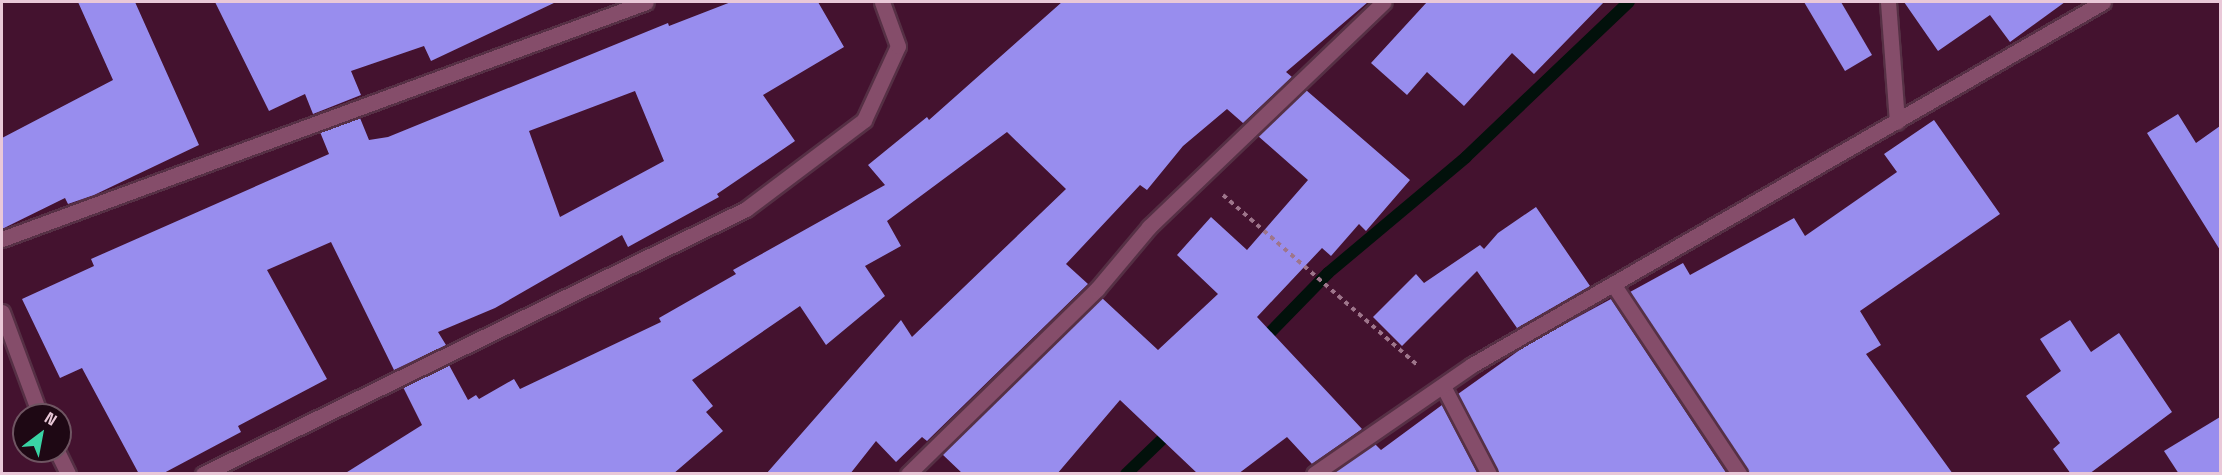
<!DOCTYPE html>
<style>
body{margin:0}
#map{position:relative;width:2222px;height:475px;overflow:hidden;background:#44122f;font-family:"Space Grotesk",sans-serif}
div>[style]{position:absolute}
.stream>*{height:12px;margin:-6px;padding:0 6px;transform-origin:6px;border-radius:6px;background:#02110b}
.building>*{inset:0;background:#988dee}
.path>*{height:4px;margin-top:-2px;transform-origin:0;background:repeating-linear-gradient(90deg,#9e758b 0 4.5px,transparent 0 9px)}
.roads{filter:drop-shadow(2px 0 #563045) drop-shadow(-2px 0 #563045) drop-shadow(0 2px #563045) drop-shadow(0 -2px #563045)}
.minor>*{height:15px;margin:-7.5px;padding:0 7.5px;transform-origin:7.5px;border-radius:7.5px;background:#854d6a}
span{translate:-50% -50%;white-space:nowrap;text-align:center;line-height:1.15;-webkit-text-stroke:6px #1e0814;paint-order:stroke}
.frame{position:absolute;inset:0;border:3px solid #e9c8d8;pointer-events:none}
.north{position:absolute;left:12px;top:403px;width:60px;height:60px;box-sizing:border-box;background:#1e0814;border:2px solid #6f5562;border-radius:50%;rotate:32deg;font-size:16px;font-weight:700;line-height:24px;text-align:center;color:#e9c8d8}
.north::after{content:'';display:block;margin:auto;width:21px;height:27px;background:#3ad4a5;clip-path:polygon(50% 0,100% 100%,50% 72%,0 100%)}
</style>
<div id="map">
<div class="stream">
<div style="left:1260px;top:343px;width:98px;rotate:-45.8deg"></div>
<div style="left:1328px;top:273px;width:180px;rotate:-40deg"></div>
<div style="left:1466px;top:157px;width:225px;rotate:-43.6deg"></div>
<div style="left:1126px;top:474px;width:65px;rotate:-43.8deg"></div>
</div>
<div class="building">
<div style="clip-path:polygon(78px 2px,135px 2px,199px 145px,94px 195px,68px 204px,65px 198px,2px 229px,2px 138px,113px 80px)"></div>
<div style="clip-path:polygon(215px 2px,556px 2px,431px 61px,424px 46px,351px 71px,361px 95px,313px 114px,305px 94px,269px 111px)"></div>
<div style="clip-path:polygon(evenodd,731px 2px,818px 2px,844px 47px,763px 95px,795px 141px,717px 194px,719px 197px,628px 247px,622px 235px,495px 308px,438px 332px,446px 345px,394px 370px,331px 242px,267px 270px,327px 379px,238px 426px,241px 432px,162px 474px,139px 474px,82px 368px,60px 378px,22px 299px,94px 266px,91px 259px,329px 154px,320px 132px,360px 118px,369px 140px,388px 137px,668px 23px,669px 26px,731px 2px,635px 91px,664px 161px,560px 217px,529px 131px,635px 91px)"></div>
<div style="clip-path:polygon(1062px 2px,1368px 2px,1286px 72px,1292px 77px,1243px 123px,1227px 109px,1183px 146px,1147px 190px,1140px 185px,1066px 264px,1088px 284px,927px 441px,922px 437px,896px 462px,876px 441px,850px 474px,766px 474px,901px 320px,912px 337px,1066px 189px,1007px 132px,887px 221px,901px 246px,865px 266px,885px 296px,826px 345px,800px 306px,692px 380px,713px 406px,706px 412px,723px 431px,673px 474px,344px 474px,422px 425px,403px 387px,449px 365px,468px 400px,476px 395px,479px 399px,514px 379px,520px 389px,661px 322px,659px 318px,736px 274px,733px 270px,885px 185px,868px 165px,927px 117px,929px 120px)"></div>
<div style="clip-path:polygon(1427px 2px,1604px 2px,1534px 74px,1512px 53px,1464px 106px,1427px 72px,1407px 95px,1371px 63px)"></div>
<div style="clip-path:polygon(1804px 2px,1841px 2px,1872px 55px,1845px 71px)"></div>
<div style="clip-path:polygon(1904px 2px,2065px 2px,2010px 42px,1990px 15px,1938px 51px)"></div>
<div style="clip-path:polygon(1306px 90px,1410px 180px,1366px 231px,1359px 224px,1331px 256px,1322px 248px,1257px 317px,1362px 429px,1312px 464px,1287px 437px,1238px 474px,1198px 474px,1120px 400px,1057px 474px,963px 474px,942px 454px,1102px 298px,1158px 350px,1218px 294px,1177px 255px,1211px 217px,1247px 250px,1308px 180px,1258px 136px)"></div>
<div style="clip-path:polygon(2178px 114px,2196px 143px,2220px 126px,2220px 250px,2147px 133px)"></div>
<div style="clip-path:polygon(1934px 120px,2000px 214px,1860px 311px,1881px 345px,1866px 354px,1953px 474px,1749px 474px,1630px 292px,1683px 263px,1690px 275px,1794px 218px,1805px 236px,1897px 172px,1884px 154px)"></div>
<div style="clip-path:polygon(1536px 207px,1590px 286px,1517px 328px,1477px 271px,1402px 346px,1373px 317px,1416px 274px,1424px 283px,1480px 245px,1484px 249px,1498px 233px)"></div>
<div style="clip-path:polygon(1611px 299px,1613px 302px,1727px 474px,1499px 474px,1458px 394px,1528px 344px)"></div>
<div style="clip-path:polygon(2070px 320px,2091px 352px,2119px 333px,2172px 412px,2089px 474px,2071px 474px,2053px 449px,2060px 443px,2026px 396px,2061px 371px,2040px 339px)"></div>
<div style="clip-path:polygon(1442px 405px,1478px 474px,1332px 474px,1375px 444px,1381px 450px)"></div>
<div style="clip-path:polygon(2220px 417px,2220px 474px,2179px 474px,2164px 451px)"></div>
</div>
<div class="path">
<div style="left:1223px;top:195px;width:259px;rotate:41.2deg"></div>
</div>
<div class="roads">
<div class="minor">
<div style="left:1888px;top:2px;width:120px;rotate:85.7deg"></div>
<div style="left:2px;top:239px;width:686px;rotate:-20.2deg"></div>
<div style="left:1613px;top:284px;width:228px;rotate:56.4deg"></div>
<div style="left:2px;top:312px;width:110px;rotate:69.7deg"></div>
<div style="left:1444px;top:388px;width:97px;rotate:62.4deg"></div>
<div style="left:57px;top:451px;width:25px;rotate:64deg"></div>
<div style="left:203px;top:474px;width:604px;rotate:-26.01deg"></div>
<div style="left:746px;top:209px;width:148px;rotate:-37deg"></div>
<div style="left:864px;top:120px;width:81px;rotate:-65.3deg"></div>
<div style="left:898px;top:46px;width:47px;rotate:-110deg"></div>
<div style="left:908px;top:474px;width:264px;rotate:-44.4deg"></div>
<div style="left:1097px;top:289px;width:81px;rotate:-50deg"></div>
<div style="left:1149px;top:227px;width:325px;rotate:-43.8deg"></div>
<div style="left:1314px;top:474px;width:192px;rotate:-34.6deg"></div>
<div style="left:1472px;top:365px;width:728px;rotate:-29.91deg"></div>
</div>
</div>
<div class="frame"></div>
<div class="north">N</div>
</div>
